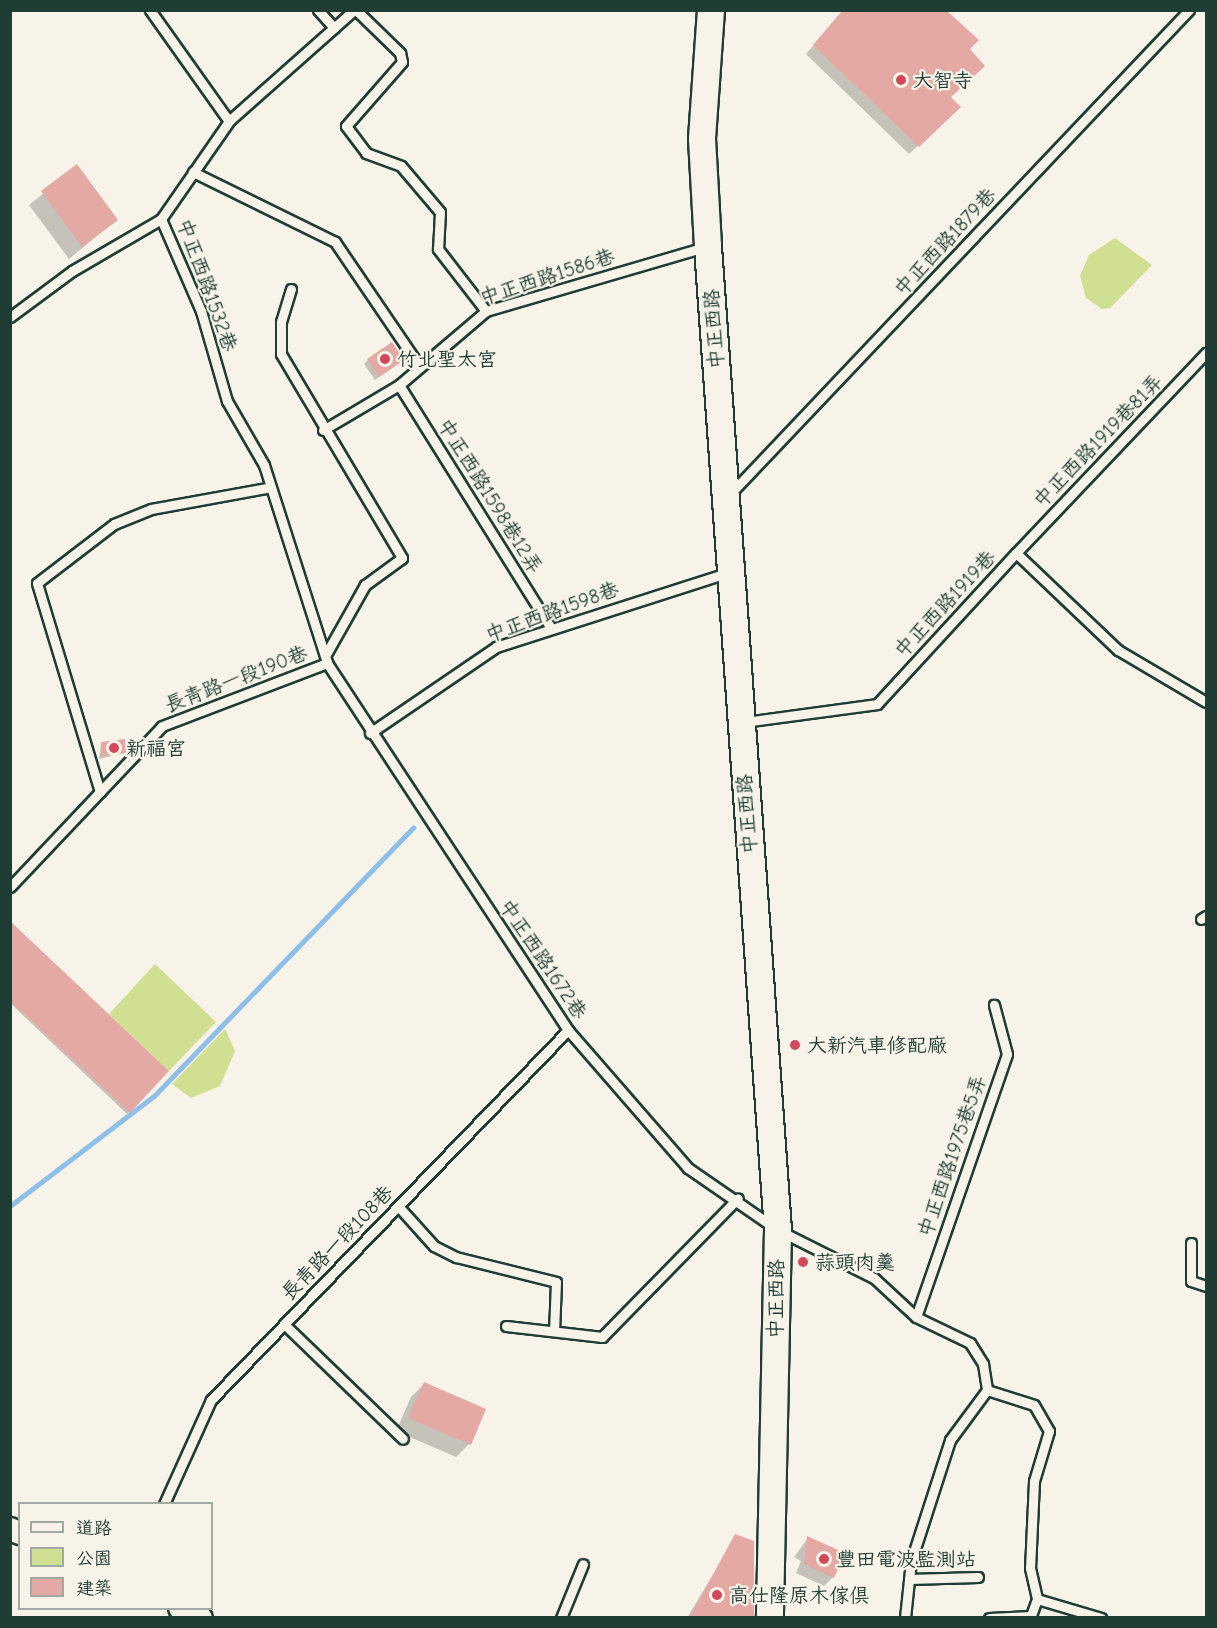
<!DOCTYPE html>
<meta charset="utf-8">
<style>
body{margin:0}
#map{position:relative;width:1217px;height:1628px;overflow:hidden;background:#f7f3e8;font-family:"Comic Neue","LXGW WenKai TC",sans-serif}
div>[style]{position:absolute}
.green>*{inset:0;background:#d1df92}
.shadow>*{inset:0;background:#0003}
.stream>*{height:4.5px;margin:-2.25px;padding:0 2.25px;transform-origin:2.25px;border-radius:2.25px;background:#8dbfe9}
.building>*{inset:0;background:#e4a9a4}
.roads{filter:drop-shadow(2px 0 #1f3d34) drop-shadow(-2px 0 #1f3d34) drop-shadow(0 2px #1f3d34) drop-shadow(0 -2px #1f3d34)}
.service>*{height:9px;margin:-4.5px;padding:0 4.5px;transform-origin:4.5px;border-radius:4.5px;background:#f7f3e8}
.tertiary>*{height:22px;margin:-11px;padding:0 11px;transform-origin:11px;border-radius:11px;background:#f7f3e8}
.secondary>*{height:26px;margin:-13px;padding:0 13px;transform-origin:13px;border-radius:13px;background:#f7f3e8}
.dots>*{width:16px;height:16px;translate:-50% -50%;box-sizing:border-box;border:3px solid #f7f3e8;border-radius:50%}
span{translate:-50% -50%;white-space:nowrap;text-align:center;line-height:1.15;-webkit-text-stroke:4.5px #f7f3e8;paint-order:stroke}
.poi-label{font-size:20px;color:#1f3d34}
.left{translate:0 -50%;text-align:left}
.street-label{font-size:20px;color:#1f3d34}
.frame{position:absolute;inset:0;border:12px solid #1f3d34;pointer-events:none}
.legend{position:absolute;left:18px;top:1502px;width:195px;height:108px;box-sizing:border-box;background:#f7f3e8;border:2px solid #a1aaa0;margin:0;padding:8px 10px;list-style:none;font-size:18px;color:#1f3d34}
.legend li{display:flex;align-items:center;gap:12px;height:30px}
.legend b{width:30px;border:2px solid #a1aaa0}
</style>
<div id="map">
<div class="green">
<div style="clip-path:polygon(1115px 238px,1152px 265px,1110px 308px,1102px 309px,1086px 298px,1080px 276px,1089px 255px)"></div>
<div style="clip-path:polygon(155px 964px,216px 1022px,169px 1071px,109px 1014px)"></div>
<div style="clip-path:polygon(225px 1029px,235px 1051px,220px 1086px,191px 1098px,172px 1084px)"></div>
</div>
<div class="shadow">
<div style="clip-path:polygon(843px 10px,968px 49px,949px 97px,959px 107px,909px 154px,806px 54px)"></div>
<div style="clip-path:polygon(77px 166px,116px 220px,69px 259px,29px 205px)"></div>
<div style="clip-path:polygon(368px 360px,398px 364px,375px 380px,364px 364px)"></div>
<div style="clip-path:polygon(101px 744px,125px 753px,99px 759px)"></div>
<div style="clip-path:polygon(10px 923px,167px 1071px,127px 1114px,10px 1003px)"></div>
<div style="clip-path:polygon(425px 1383px,485px 1410px,469px 1444px,456px 1457px,396px 1431px,411px 1397px)"></div>
<div style="clip-path:polygon(736px 1536px,753px 1542px,751px 1618px,687px 1618px)"></div>
<div style="clip-path:polygon(808px 1538px,833px 1577px,824px 1586px,796px 1573px,801px 1561px,794px 1557px)"></div>
</div>
<div class="stream">
<div style="left:10px;top:1206px;width:181px;rotate:-37.4deg"></div>
<div style="left:154px;top:1096px;width:373px;rotate:-46deg"></div>
</div>
<div class="building">
<div style="clip-path:polygon(843px 10px,946px 10px,979px 40px,970px 49px,985px 66px,951px 97px,961px 107px,919px 147px,813px 45px)"></div>
<div style="clip-path:polygon(77px 164px,118px 220px,82px 247px,41px 191px)"></div>
<div style="clip-path:polygon(392px 342px,404px 360px,379px 377px,367px 359px)"></div>
<div style="clip-path:polygon(125px 739px,126px 753px,102px 756px,101px 742px)"></div>
<div style="clip-path:polygon(10px 921px,169px 1071px,130px 1113px,10px 1001px)"></div>
<div style="clip-path:polygon(424px 1382px,486px 1409px,471px 1445px,408px 1418px)"></div>
<div style="clip-path:polygon(735px 1534px,754px 1541px,754px 1617px,690px 1617px)"></div>
<div style="clip-path:polygon(807px 1536px,845px 1553px,834px 1578px,804px 1564px)"></div>
</div>
<div class="roads">
<div class="service">
<div style="left:150px;top:10px;width:136px;rotate:54.6deg"></div>
<div style="left:318px;top:10px;width:24px;rotate:48deg"></div>
<div style="left:356px;top:10px;width:62px;rotate:44.3deg"></div>
<div style="left:400px;top:53px;width:9px;rotate:77deg"></div>
<div style="left:402px;top:62px;width:85px;rotate:131.2deg"></div>
<div style="left:346px;top:126px;width:34px;rotate:53deg"></div>
<div style="left:366px;top:153px;width:37px;rotate:20deg"></div>
<div style="left:401px;top:166px;width:60px;rotate:49.7deg"></div>
<div style="left:440px;top:212px;width:37px;rotate:93deg"></div>
<div style="left:438px;top:249px;width:78px;rotate:52.3deg"></div>
<div style="left:193px;top:172px;width:158px;rotate:26.2deg"></div>
<div style="left:335px;top:242px;width:148px;rotate:55.8deg"></div>
<div style="left:161px;top:219px;width:100px;rotate:66.5deg"></div>
<div style="left:201px;top:311px;width:94px;rotate:73.9deg"></div>
<div style="left:227px;top:401px;width:74px;rotate:60deg"></div>
<div style="left:264px;top:465px;width:208px;rotate:72.3deg"></div>
<div style="left:327px;top:663px;width:439px;rotate:56.7deg"></div>
<div style="left:568px;top:1030px;width:183px;rotate:49deg"></div>
<div style="left:688px;top:1168px;width:109px;rotate:34.6deg"></div>
<div style="left:778px;top:1230px;width:107px;rotate:26.6deg"></div>
<div style="left:874px;top:1278px;width:57px;rotate:42.9deg"></div>
<div style="left:916px;top:1317px;width:60px;rotate:25.7deg"></div>
<div style="left:970px;top:1343px;width:25px;rotate:58deg"></div>
<div style="left:983px;top:1364px;width:26px;rotate:81deg"></div>
<div style="left:291px;top:289px;width:34px;rotate:107deg"></div>
<div style="left:281px;top:322px;width:32px;rotate:90deg"></div>
<div style="left:281px;top:354px;width:237px;rotate:59.3deg"></div>
<div style="left:402px;top:558px;width:46px;rotate:143.9deg"></div>
<div style="left:365px;top:585px;width:81px;rotate:119.4deg"></div>
<div style="left:10px;top:317px;width:77px;rotate:-36.6deg"></div>
<div style="left:72px;top:271px;width:103px;rotate:-30.3deg"></div>
<div style="left:161px;top:219px;width:119px;rotate:-55.2deg"></div>
<div style="left:229px;top:121px;width:167px;rotate:-41.6deg"></div>
<div style="left:399px;top:385px;width:285px;rotate:58deg"></div>
<div style="left:323px;top:430px;width:88px;rotate:-30.6deg"></div>
<div style="left:399px;top:385px;width:114px;rotate:-40.4deg"></div>
<div style="left:486px;top:311px;width:228px;rotate:-16.3deg"></div>
<div style="left:730px;top:494px;width:667px;rotate:-46.52deg"></div>
<div style="left:1016px;top:553px;width:276px;rotate:-46.5deg"></div>
<div style="left:744px;top:722px;width:134px;rotate:-7.7deg"></div>
<div style="left:877px;top:704px;width:205px;rotate:-47.4deg"></div>
<div style="left:1016px;top:553px;width:141px;rotate:43.6deg"></div>
<div style="left:1118px;top:650px;width:102px;rotate:30.6deg"></div>
<div style="left:370px;top:733px;width:153px;rotate:-34.3deg"></div>
<div style="left:496px;top:647px;width:246px;rotate:-17.8deg"></div>
<div style="left:100px;top:792px;width:218px;rotate:-106.8deg"></div>
<div style="left:37px;top:583px;width:97px;rotate:-37.5deg"></div>
<div style="left:114px;top:524px;width:40px;rotate:-22deg"></div>
<div style="left:151px;top:509px;width:118px;rotate:-10.3deg"></div>
<div style="left:10px;top:887px;width:221px;rotate:-46.6deg"></div>
<div style="left:162px;top:726px;width:177px;rotate:-20.9deg"></div>
<div style="left:1201px;top:919px;width:6px;rotate:-31deg"></div>
<div style="left:398px;top:1206px;width:54px;rotate:48deg"></div>
<div style="left:434px;top:1246px;width:25px;rotate:27deg"></div>
<div style="left:456px;top:1257px;width:103px;rotate:14deg"></div>
<div style="left:556px;top:1282px;width:49px;rotate:92.3deg"></div>
<div style="left:1191px;top:1243px;width:38px;rotate:90deg"></div>
<div style="left:1191px;top:1281px;width:16px;rotate:18deg"></div>
<div style="left:916px;top:1317px;width:278px;rotate:-70.9deg"></div>
<div style="left:1007px;top:1054px;width:51px;rotate:-104.9deg"></div>
<div style="left:284px;top:1324px;width:165px;rotate:44deg"></div>
<div style="left:506px;top:1326px;width:97px;rotate:6.5deg"></div>
<div style="left:602px;top:1337px;width:194px;rotate:-45.6deg"></div>
<div style="left:987px;top:1390px;width:49px;rotate:17.7deg"></div>
<div style="left:1034px;top:1405px;width:30px;rotate:60deg"></div>
<div style="left:1049px;top:1431px;width:52px;rotate:106.7deg"></div>
<div style="left:1034px;top:1481px;width:87px;rotate:92.6deg"></div>
<div style="left:1030px;top:1568px;width:32px;rotate:77deg"></div>
<div style="left:1037px;top:1599px;width:20px;rotate:110deg"></div>
<div style="left:164px;top:1504px;width:114px;rotate:-65.7deg"></div>
<div style="left:211px;top:1400px;width:514px;rotate:-46.02deg"></div>
<div style="left:909px;top:1579px;width:69px;rotate:-1.7deg"></div>
<div style="left:1037px;top:1599px;width:67px;rotate:16.5deg"></div>
<div style="left:561px;top:1618px;width:58px;rotate:-67.8deg"></div>
<div style="left:905px;top:1618px;width:57px;rotate:-84deg"></div>
<div style="left:911px;top:1561px;width:127px;rotate:-72.1deg"></div>
<div style="left:950px;top:1440px;width:62px;rotate:-53.5deg"></div>
<div style="left:989px;top:1618px;width:42px;rotate:-2.7deg"></div>
</div>
<div class="tertiary">
<div style="left:10px;top:1529px;width:11px;rotate:22deg"></div>
<div style="left:180px;top:1608px;width:23px;rotate:25deg"></div>
</div>
<div class="secondary">
<div style="left:711px;top:10px;width:129px;rotate:94deg"></div>
<div style="left:702px;top:139px;width:108px;rotate:86.8deg"></div>
<div style="left:708px;top:247px;width:985px;rotate:85.93deg"></div>
<div style="left:778px;top:1230px;width:388px;rotate:91.2deg"></div>
</div>
</div>
<div class="dots">
<div style="left:901px;top:80px;background:#d1495b"></div>
<div style="left:385px;top:359px;background:#d1495b"></div>
<div style="left:114px;top:748px;background:#d1495b"></div>
<div style="left:795px;top:1045px;background:#d1495b"></div>
<div style="left:803px;top:1262px;background:#d1495b"></div>
<div style="left:824px;top:1559px;background:#d1495b"></div>
<div style="left:717px;top:1595px;background:#d1495b"></div>
</div>
<div class="poi-label">
<span class="left" style="left:913px;top:80px">大智寺</span>
<span class="left" style="left:397px;top:359px">竹北聖太宮</span>
<span class="left" style="left:126px;top:748px">新福宮</span>
<span class="left" style="left:807px;top:1045px">大新汽車修配廠</span>
<span class="left" style="left:815px;top:1262px">蒜頭肉羹</span>
<span class="left" style="left:836px;top:1559px">豐田電波監測站</span>
<span class="left" style="left:729px;top:1595px">高仕隆原木傢俱</span>
</div>
<div class="street-label">
<span style="left:945px;top:242px;rotate:-47deg">中正西路1879巷</span>
<span style="left:547px;top:277px;rotate:-18deg">中正西路1586巷</span>
<span style="left:207px;top:285px;rotate:70deg">中正西路1532巷</span>
<span style="left:714px;top:329px;rotate:-94deg">中正西路</span>
<span style="left:1098px;top:441px;rotate:-46deg">中正西路1919巷81弄</span>
<span style="left:490px;top:496px;rotate:58deg">中正西路1598巷12弄</span>
<span style="left:945px;top:604px;rotate:-47deg">中正西路1919巷</span>
<span style="left:552px;top:612px;rotate:-20deg">中正西路1598巷</span>
<span style="left:236px;top:679px;rotate:-21deg">長青路一段190巷</span>
<span style="left:747px;top:814px;rotate:-94deg">中正西路</span>
<span style="left:543px;top:959px;rotate:56deg">中正西路1672巷</span>
<span style="left:952px;top:1156px;rotate:-71deg">中正西路1975巷5弄</span>
<span style="left:337px;top:1243px;rotate:-46deg">長青路一段108巷</span>
<span style="left:776px;top:1299px;rotate:-89deg">中正西路</span>
</div>
<div class="frame"></div>
<ul class="legend">
<li><b style="height:8px;background:#f7f3e8"></b>道路</li>
<li><b style="height:16px;background:#d1df92"></b>公園</li>
<li><b style="height:16px;background:#e4a9a4"></b>建築</li>
</ul>
</div>
